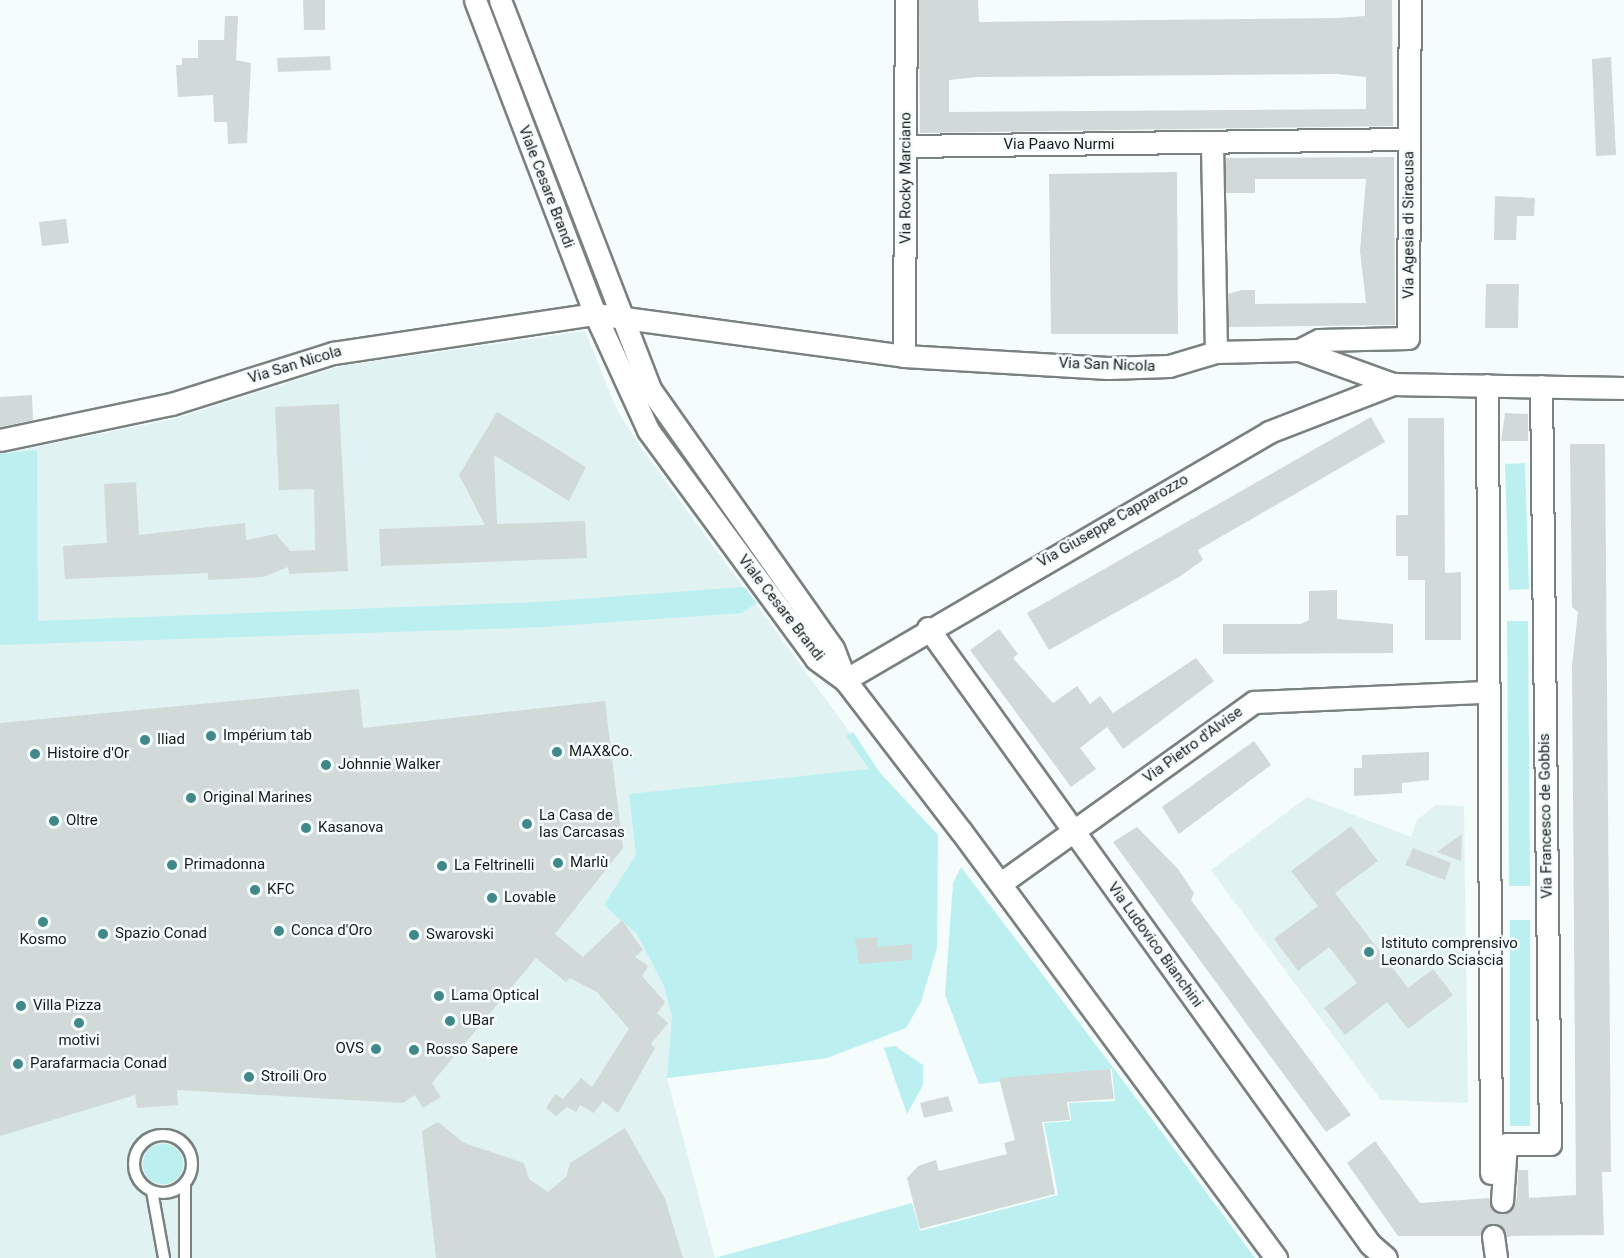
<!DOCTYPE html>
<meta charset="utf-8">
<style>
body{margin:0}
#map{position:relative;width:1624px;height:1258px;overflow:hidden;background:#f4fcfc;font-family:Roboto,sans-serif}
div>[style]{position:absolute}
.built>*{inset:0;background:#e0f2f2}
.green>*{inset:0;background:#bcf0f0}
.round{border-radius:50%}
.building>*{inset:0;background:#d1d9d9}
.street-tunnel>*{height:21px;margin-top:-10.5px;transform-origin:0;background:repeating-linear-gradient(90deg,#d3dada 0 21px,transparent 0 31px)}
.roads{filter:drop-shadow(2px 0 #7a8181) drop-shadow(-2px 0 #7a8181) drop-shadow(0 2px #7a8181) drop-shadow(0 -2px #7a8181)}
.lane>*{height:10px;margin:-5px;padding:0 5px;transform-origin:5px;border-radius:5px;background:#fff}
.lane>.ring{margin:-5px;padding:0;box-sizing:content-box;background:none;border:10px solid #fff;border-radius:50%}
.street>*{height:21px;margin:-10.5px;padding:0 10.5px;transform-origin:10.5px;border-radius:10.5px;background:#fff}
.dots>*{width:16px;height:16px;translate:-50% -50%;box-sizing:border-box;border:3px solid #f4fcfc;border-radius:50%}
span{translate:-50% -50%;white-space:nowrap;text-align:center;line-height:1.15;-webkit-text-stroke:5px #f4fcfc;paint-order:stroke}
.street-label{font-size:15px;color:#191b1b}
.poi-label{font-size:15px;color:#191b1b}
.left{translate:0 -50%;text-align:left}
.right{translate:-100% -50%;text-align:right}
</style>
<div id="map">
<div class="built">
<div style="clip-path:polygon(585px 331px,617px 410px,641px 448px,880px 773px,938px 835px,827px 1058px,667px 1078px,715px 1258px,0 1258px,0 454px,174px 419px,341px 366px)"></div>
<div style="clip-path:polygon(1307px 797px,1411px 837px,1417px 820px,1436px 805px,1464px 806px,1468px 1103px,1381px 1100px,1211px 870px)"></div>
</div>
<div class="green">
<div style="clip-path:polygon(37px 450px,38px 621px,539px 602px,744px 587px,757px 603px,742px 613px,544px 627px,0 645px,0 454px)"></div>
<div style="clip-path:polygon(1525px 463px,1529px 589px,1509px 590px,1505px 464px)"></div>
<div style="clip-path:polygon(1507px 621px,1528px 621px,1530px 886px,1509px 886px)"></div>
<div style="clip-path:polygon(853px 732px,880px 773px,938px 835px,937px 948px,921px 1002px,906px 1028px,827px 1058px,667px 1078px,672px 1017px,664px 986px,637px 934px,604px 905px,636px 855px,629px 794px,869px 769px,846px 736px)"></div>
<div style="clip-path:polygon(961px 867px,1146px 1111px,1255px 1258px,715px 1258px,912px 1203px,920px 1231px,1058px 1195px,1044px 1123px,1071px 1121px,1069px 1103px,1115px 1101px,1112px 1069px,979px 1084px,945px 995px,953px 883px)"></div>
<div style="clip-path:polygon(1510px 920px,1530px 920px,1530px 1126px,1510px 1126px)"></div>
<div style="clip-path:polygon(895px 1046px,923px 1065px,923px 1085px,907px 1114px,884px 1048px)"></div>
<div class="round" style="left:143px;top:1144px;width:40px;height:40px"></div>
</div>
<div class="building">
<div style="clip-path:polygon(303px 0,325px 0,325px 30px,304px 30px)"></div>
<div style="clip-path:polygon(evenodd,919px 0,978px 0,979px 22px,1337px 18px,1365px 16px,1365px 0,1392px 0,1393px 126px,920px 133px,919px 0,1337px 74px,1366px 77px,1366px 109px,949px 112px,949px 80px,977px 77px,1337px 74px)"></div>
<div style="clip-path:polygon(225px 16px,238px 16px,236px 60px,251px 63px,247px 143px,228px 144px,227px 122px,214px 122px,213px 95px,178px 97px,176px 65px,182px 65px,182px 58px,198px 58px,198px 40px,224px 40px)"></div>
<div style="clip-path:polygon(330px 56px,331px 70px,278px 72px,277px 58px)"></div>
<div style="clip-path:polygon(1611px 57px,1616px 155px,1596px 156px,1592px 59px)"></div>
<div style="clip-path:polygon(1394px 157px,1395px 325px,1228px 327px,1228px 294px,1242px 290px,1255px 290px,1255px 304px,1366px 303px,1360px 251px,1366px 179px,1255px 179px,1255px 193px,1226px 193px,1226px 158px)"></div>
<div style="clip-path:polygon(1177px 172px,1178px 334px,1051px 334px,1049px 174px)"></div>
<div style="clip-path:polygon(1495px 196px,1535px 198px,1534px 216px,1517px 216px,1516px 240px,1494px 240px)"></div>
<div style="clip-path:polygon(66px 219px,69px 243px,42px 246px,39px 222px)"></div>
<div style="clip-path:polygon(1486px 284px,1519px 284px,1518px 328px,1485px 328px)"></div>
<div style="clip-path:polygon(32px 395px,33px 420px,0 427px,0 397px)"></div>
<div style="clip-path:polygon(339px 404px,348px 571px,289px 574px,288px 567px,263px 577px,208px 580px,208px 573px,65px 579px,63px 546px,107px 543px,104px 484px,136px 482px,139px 535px,245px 523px,246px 540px,276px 534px,290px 551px,315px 550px,314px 489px,279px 490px,275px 407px)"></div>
<div style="clip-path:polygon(497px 412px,586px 467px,569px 501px,494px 455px,497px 524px,585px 521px,587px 558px,381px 566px,379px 529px,485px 525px,459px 475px)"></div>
<div style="clip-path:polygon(1505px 413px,1528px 414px,1528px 441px,1501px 441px)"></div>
<div style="clip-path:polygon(1371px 417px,1385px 442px,1198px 550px,1203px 560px,1179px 577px,1049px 650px,1027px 613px)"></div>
<div style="clip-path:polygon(1408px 418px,1444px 418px,1445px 573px,1461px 572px,1461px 640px,1425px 640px,1425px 580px,1408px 580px,1408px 556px,1396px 556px,1396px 515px,1408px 515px)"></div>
<div style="clip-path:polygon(1570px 444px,1605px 444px,1611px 1172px,1602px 1172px,1604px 1235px,1506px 1236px,1492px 1223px,1480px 1236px,1398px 1236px,1347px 1163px,1375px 1141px,1420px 1203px,1489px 1198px,1494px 1211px,1507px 1213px,1517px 1198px,1518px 1170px,1528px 1170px,1529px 1198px,1576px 1195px,1572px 665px,1578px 612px,1572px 607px)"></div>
<div style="clip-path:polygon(1337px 590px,1337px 619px,1393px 624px,1393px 653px,1223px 654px,1223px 624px,1301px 624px,1309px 620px,1309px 591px)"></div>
<div style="clip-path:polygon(999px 629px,1018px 654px,1013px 658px,1053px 703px,1077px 686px,1090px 704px,1100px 696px,1113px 713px,1196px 658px,1214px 681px,1123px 749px,1107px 727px,1080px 748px,1096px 769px,1071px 787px,970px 650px)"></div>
<div style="clip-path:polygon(359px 689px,363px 728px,605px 701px,623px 848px,555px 934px,583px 957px,622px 920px,643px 950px,635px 957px,648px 966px,642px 976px,665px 1002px,657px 1013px,668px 1023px,651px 1044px,655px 1048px,618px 1113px,603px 1101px,594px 1113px,580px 1105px,576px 1112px,567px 1107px,556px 1116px,546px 1108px,555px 1094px,563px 1099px,581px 1078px,592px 1087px,629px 1029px,597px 992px,570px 978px,566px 982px,536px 958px,432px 1083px,441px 1097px,423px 1108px,415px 1095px,403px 1103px,177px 1090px,178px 1105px,137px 1108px,135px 1095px,0 1136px,0 723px)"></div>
<div style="clip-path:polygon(1254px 741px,1271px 765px,1179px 834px,1162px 807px)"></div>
<div style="clip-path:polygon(1429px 752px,1429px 780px,1402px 783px,1402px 793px,1354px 796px,1354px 768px,1362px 768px,1362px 755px)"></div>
<div style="clip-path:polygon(1351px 826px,1378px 861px,1335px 893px,1408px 988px,1433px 969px,1453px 995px,1408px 1029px,1387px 1002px,1345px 1035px,1324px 1008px,1357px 983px,1329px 947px,1298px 971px,1274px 939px,1318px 906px,1291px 871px)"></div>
<div style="clip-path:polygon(1137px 827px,1178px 869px,1194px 893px,1191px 900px,1351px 1115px,1326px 1132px,1113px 842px)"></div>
<div style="clip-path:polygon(1462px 834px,1461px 861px,1437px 852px)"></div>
<div style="clip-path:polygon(1413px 848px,1451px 863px,1445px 880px,1405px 865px)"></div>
<div style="clip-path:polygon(877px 937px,877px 947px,912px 944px,912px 960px,859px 964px,855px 939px)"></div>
<div style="clip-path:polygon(1110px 1069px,1114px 1099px,1067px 1102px,1070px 1120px,1042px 1122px,1055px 1194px,920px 1229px,907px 1178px,918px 1166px,936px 1160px,939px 1171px,1007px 1154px,1004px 1143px,1015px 1140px,999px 1078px)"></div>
<div style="clip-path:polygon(948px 1096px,953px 1111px,924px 1118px,920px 1103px)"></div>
<div style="clip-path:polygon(438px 1122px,464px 1143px,524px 1163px,529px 1179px,548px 1192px,566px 1177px,570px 1163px,625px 1128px,665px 1199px,683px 1258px,436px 1258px,422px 1131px)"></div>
</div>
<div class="street-tunnel">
<div style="left:1500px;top:1236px;width:35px;rotate:-87deg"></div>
</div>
<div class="roads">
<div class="lane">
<div class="ring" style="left:134px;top:1135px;width:48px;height:48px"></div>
<div style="left:185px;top:1184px;width:74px;rotate:90deg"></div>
<div style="left:152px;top:1191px;width:68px;rotate:79.8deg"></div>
</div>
<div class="street">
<div style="left:475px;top:0;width:336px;rotate:69.1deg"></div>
<div style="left:595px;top:314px;width:128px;rotate:65.4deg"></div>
<div style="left:648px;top:430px;width:284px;rotate:53.7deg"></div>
<div style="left:816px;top:659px;width:36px;rotate:36deg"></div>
<div style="left:845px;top:680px;width:190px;rotate:52.5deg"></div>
<div style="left:961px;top:831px;width:531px;rotate:53.58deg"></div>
<div style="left:500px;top:0;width:417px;rotate:68.9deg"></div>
<div style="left:650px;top:389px;width:317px;rotate:54.8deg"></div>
<div style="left:833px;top:648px;width:34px;rotate:69deg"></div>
<div style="left:1212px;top:144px;width:208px;rotate:88.9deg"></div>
<div style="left:906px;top:146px;width:503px;rotate:-0.8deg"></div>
<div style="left:1299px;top:350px;width:22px;rotate:-27deg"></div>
<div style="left:1319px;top:340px;width:89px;rotate:-1.3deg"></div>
<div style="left:1408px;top:338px;width:338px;rotate:-89.7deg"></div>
<div style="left:904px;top:356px;width:356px;rotate:-89.7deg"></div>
<div style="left:1487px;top:385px;width:788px;rotate:89.71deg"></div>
<div style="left:0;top:440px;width:175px;rotate:-11.9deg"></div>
<div style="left:171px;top:404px;width:170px;rotate:-17.5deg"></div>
<div style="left:333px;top:353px;width:265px;rotate:-8.5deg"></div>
<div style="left:595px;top:314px;width:312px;rotate:7.7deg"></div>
<div style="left:904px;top:356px;width:204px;rotate:3.4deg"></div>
<div style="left:1108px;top:368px;width:61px;rotate:-1.9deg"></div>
<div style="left:1169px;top:366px;width:49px;rotate:-16.6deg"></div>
<div style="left:1216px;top:352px;width:83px;rotate:-1.4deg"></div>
<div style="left:1299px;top:350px;width:100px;rotate:19.9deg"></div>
<div style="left:1393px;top:384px;width:231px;rotate:1deg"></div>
<div style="left:928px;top:628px;width:758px;rotate:54.34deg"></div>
<div style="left:1370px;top:1244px;width:21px;rotate:41deg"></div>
<div style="left:845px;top:680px;width:491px;rotate:-30.3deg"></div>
<div style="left:1269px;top:432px;width:133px;rotate:-21.2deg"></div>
<div style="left:1001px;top:883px;width:311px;rotate:-35.6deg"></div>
<div style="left:1254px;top:702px;width:233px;rotate:-2.5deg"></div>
<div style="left:1502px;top:1201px;width:57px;rotate:-86deg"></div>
<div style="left:1506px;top:1144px;width:44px"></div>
<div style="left:1550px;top:1144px;width:758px;rotate:-90.68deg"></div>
<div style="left:1493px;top:1236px;width:22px;rotate:82deg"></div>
</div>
</div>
<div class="dots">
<div style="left:211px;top:736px;background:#408889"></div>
<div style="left:145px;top:740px;background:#408889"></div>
<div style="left:557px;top:752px;background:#408889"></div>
<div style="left:35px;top:754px;background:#408889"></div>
<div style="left:326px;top:765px;background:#408889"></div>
<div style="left:191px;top:798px;background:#408889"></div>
<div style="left:54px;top:821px;background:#408889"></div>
<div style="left:527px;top:824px;background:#408889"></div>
<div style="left:306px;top:828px;background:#408889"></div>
<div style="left:558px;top:863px;background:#408889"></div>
<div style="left:172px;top:865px;background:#408889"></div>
<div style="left:442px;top:866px;background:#408889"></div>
<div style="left:255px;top:890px;background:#408889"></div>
<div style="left:492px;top:898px;background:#408889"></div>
<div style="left:43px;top:922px;background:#408889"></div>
<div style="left:279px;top:931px;background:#408889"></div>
<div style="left:103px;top:934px;background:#408889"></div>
<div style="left:414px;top:935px;background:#408889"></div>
<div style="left:1369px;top:952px;background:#408889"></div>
<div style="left:439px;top:996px;background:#408889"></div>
<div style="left:21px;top:1006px;background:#408889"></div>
<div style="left:450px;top:1021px;background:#408889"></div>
<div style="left:79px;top:1023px;background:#408889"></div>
<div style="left:376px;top:1049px;background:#408889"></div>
<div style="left:414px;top:1050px;background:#408889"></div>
<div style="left:18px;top:1064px;background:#408889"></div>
<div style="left:249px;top:1077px;background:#408889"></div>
</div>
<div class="street-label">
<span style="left:1059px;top:145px">Via Paavo Nurmi</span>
<span style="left:906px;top:178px;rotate:-90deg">Via Rocky Marciano</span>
<span style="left:546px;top:187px;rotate:69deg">Viale Cesare Brandi</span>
<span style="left:1409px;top:225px;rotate:-90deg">Via Agesia di Siracusa</span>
<span style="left:295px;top:365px;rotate:-17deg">Via San Nicola</span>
<span style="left:1107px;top:365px;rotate:2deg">Via San Nicola</span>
<span style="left:1113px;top:521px;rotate:-30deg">Via Giuseppe Capparozzo</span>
<span style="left:781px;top:608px;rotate:52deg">Viale Cesare Brandi</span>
<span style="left:1193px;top:745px;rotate:-36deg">Via Pietro d'Alvise</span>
<span style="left:1546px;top:816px;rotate:-91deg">Via Francesco de Gobbis</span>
<span style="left:1155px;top:945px;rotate:54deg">Via Ludovico Bianchini</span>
</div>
<div class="poi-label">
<span class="left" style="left:223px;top:736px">Impérium tab</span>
<span class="left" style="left:157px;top:740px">Iliad</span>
<span class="left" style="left:569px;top:752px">MAX&amp;Co.</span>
<span class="left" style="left:47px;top:754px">Histoire d'Or</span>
<span class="left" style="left:338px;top:765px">Johnnie Walker</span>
<span class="left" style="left:203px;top:798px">Original Marines</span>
<span class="left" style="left:539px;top:824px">La Casa de<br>las Carcasas</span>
<span class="left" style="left:66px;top:821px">Oltre</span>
<span class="left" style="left:318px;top:828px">Kasanova</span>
<span class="left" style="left:570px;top:863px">Marlù</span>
<span class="left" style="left:184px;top:865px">Primadonna</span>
<span class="left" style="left:454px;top:866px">La Feltrinelli</span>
<span class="left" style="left:267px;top:890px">KFC</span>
<span class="left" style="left:504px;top:898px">Lovable</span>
<span class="left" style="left:291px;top:931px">Conca d'Oro</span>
<span class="left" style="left:115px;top:934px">Spazio Conad</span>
<span class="left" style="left:426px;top:935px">Swarovski</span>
<span style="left:43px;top:940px">Kosmo</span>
<span class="left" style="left:1381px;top:952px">Istituto comprensivo<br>Leonardo Sciascia</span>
<span class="left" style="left:451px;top:996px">Lama Optical</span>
<span class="left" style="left:33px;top:1006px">Villa Pizza</span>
<span class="left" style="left:462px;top:1021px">UBar</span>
<span style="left:79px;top:1041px">motivi</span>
<span class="right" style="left:364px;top:1049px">OVS</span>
<span class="left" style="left:426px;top:1050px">Rosso Sapere</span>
<span class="left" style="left:30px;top:1064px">Parafarmacia Conad</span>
<span class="left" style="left:261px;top:1077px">Stroili Oro</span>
</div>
</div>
